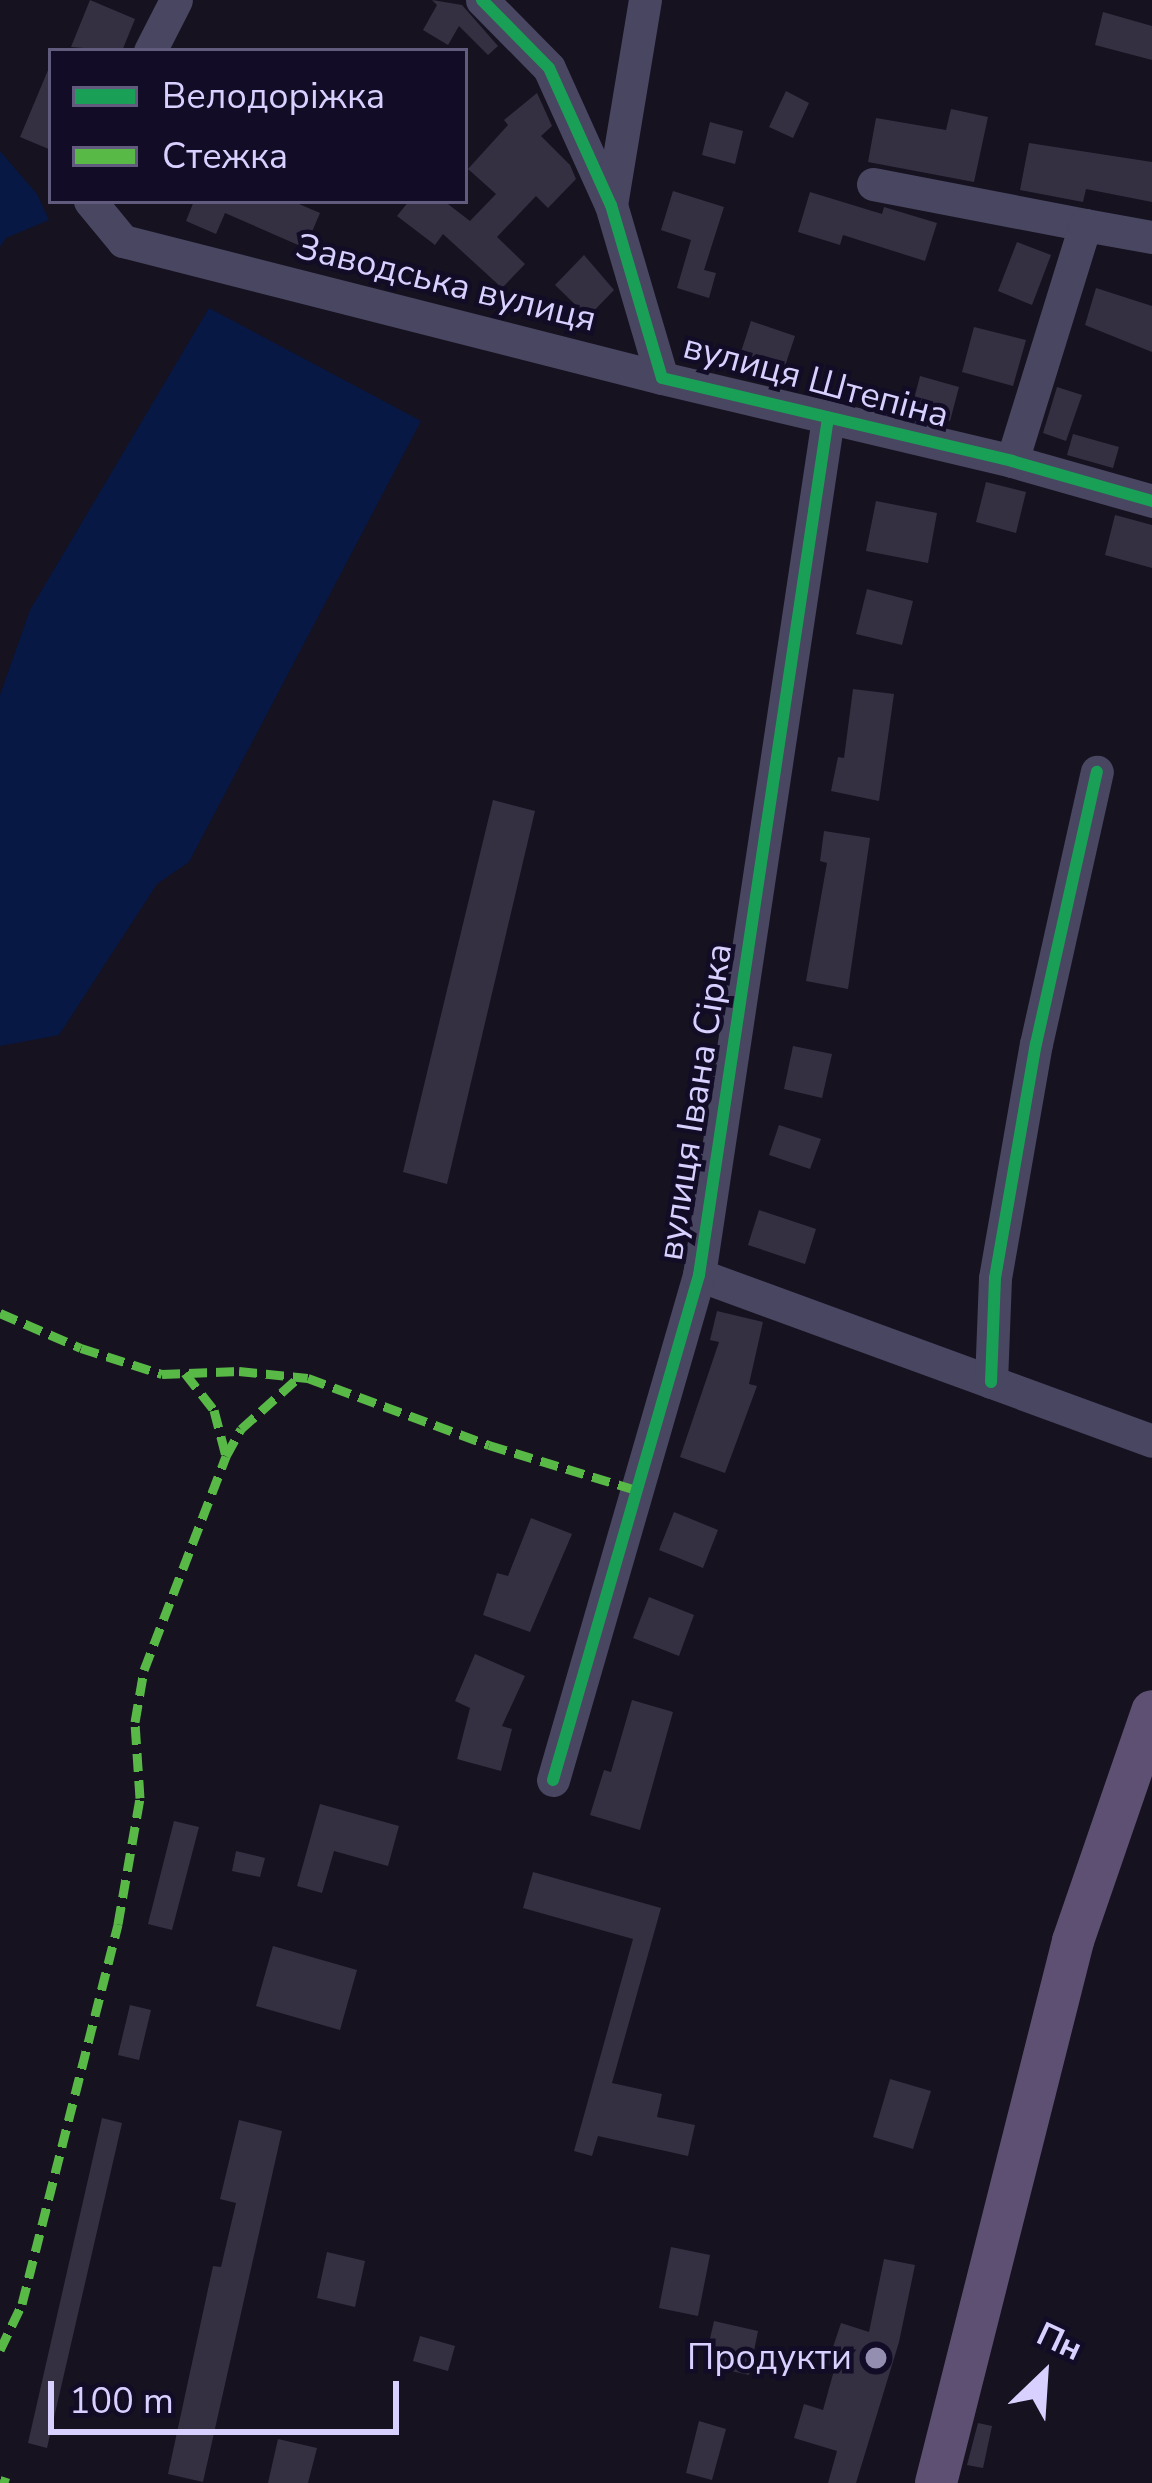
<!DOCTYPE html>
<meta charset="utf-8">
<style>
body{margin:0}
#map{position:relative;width:1152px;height:2483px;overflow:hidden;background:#161220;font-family:"Nunito Sans",sans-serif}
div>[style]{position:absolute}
.water>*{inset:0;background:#061843}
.building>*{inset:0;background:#343042}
.minor>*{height:33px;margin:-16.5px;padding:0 16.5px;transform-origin:16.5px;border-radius:16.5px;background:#484661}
.major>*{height:42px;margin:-21px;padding:0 21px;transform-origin:21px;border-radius:21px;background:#5e5072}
.quiet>*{height:9px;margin-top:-4.5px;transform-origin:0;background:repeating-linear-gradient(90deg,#58b947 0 18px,transparent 0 27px)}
.cycleway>*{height:12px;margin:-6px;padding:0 6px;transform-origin:6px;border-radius:6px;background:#1a9f57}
.dots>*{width:33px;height:33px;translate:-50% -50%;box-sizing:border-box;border:6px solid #120c26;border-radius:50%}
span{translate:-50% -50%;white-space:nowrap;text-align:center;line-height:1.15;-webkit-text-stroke:9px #120c26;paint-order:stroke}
.street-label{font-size:36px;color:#d8d1ff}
.poi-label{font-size:36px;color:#d8d1ff}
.right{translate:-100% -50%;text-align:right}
.legend{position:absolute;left:48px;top:48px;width:420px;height:156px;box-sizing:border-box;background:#120c26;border:3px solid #615b7d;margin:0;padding:15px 21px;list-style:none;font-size:36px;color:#d8d1ff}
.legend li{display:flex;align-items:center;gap:24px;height:60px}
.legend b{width:60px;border:3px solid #615b7d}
.north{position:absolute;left:984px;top:2315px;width:120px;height:120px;-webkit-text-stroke:9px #120c26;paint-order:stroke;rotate:25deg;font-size:33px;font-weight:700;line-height:48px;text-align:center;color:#d8d1ff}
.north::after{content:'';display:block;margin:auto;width:42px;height:54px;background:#d8d1ff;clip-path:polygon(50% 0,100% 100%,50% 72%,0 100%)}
.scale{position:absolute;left:48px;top:2381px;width:351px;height:54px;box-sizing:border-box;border:6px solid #d8d1ff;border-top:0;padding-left:15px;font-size:36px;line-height:42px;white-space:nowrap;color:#d8d1ff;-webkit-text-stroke:9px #120c26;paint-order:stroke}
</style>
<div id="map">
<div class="water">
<div style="clip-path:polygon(0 151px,37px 194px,49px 220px,6px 238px,0 247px)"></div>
<div style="clip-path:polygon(209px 308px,421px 421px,189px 862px,157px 884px,59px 1035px,0 1046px,0 695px,30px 610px)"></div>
</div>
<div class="building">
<div style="clip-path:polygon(90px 0,135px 19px,122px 51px,71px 47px)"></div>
<div style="clip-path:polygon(432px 0,462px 5px,498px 46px,488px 55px,459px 26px,448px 45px,423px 30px,437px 5px)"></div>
<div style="clip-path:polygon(1103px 12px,1152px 26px,1152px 60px,1095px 45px)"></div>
<div style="clip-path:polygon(51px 63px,51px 150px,20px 137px)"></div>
<div style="clip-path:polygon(786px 91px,809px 103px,793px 138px,769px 127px)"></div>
<div style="clip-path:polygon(537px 93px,552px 126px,541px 136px,570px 165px,576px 179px,548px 208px,536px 196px,497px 237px,525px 264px,502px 288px,443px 234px,435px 245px,397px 216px,409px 201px,444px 201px,470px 221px,496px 194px,468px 169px,508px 125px,504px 120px)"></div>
<div style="clip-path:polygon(951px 109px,988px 117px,974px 182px,868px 162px,876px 118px,946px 130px)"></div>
<div style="clip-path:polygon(710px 122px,743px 131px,735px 164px,702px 155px)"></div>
<div style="clip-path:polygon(1029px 143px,1152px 162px,1152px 202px,1086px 189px,1083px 202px,1020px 190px)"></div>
<div style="clip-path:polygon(673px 191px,724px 207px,704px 270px,716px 273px,709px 298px,677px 288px,691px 240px,661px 230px)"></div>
<div style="clip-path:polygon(810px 192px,882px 214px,884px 207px,937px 223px,925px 261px,843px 235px,840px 245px,798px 232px)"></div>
<div style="clip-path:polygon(194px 201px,292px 201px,320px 213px,305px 248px,225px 213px,216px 234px,186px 221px)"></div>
<div style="clip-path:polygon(1017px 242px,1051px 255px,1032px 305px,998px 291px)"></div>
<div style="clip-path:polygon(584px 255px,614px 290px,588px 317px,555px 285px)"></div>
<div style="clip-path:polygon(1096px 288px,1152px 306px,1152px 352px,1085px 325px)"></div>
<div style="clip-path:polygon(751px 321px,795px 336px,782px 375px,738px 361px)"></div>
<div style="clip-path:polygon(974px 327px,1026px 340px,1013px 386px,962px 372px)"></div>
<div style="clip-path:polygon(920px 376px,959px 387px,950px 421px,911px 411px)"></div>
<div style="clip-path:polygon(1057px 387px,1082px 395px,1066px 441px,1043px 433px)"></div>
<div style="clip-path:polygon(1073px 434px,1119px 447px,1113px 468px,1067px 455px)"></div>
<div style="clip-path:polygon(986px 482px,1026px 492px,1016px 533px,976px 522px)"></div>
<div style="clip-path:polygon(876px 501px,937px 513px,928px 563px,866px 551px)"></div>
<div style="clip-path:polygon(1115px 515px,1152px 525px,1152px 568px,1105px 555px)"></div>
<div style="clip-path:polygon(867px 589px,913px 601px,902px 645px,856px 634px)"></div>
<div style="clip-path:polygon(853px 689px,894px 694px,879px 801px,831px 791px,838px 757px,844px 758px)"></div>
<div style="clip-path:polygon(493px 800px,535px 811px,447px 1184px,403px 1172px)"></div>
<div style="clip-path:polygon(824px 831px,870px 838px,848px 989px,806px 981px,827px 863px,820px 861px)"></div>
<div style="clip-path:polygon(793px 1046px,832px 1054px,822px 1098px,784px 1089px)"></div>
<div style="clip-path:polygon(779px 1125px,821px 1139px,810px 1169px,769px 1155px)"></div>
<div style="clip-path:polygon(759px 1210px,816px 1229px,805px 1264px,748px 1245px)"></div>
<div style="clip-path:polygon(717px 1311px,763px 1322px,749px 1384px,757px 1386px,725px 1473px,680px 1457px,719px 1342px,710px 1340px)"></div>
<div style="clip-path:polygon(674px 1512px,718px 1530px,703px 1568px,659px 1550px)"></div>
<div style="clip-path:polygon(531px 1518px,572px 1534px,530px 1632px,483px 1615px,497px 1573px,508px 1576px)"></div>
<div style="clip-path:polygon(649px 1597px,694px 1615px,679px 1656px,633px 1638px)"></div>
<div style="clip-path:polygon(475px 1654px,525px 1676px,502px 1726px,512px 1729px,501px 1771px,457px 1759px,470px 1708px,455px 1701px)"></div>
<div style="clip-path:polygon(632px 1700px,673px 1712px,640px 1830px,590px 1815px,604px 1770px,611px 1772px)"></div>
<div style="clip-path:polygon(320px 1804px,399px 1826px,388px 1866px,334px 1851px,322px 1893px,297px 1886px)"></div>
<div style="clip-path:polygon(174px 1821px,199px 1827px,172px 1930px,148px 1924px)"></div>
<div style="clip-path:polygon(236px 1851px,265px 1858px,260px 1877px,232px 1871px)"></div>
<div style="clip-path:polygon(533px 1872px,661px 1908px,612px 2083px,662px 2094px,657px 2117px,695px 2125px,688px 2156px,598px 2136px,592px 2156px,574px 2151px,633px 1939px,523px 1908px)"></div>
<div style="clip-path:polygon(273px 1946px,357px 1970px,340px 2030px,256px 2006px)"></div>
<div style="clip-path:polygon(130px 2005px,151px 2010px,139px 2060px,118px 2055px)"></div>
<div style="clip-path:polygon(890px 2079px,931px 2091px,913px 2149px,873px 2137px)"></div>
<div style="clip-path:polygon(102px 2118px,122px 2123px,47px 2448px,28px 2443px)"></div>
<div style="clip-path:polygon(239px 2120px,282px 2131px,203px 2482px,168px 2474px,213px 2266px,221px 2267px,236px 2203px,220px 2199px)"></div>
<div style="clip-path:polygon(671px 2247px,710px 2255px,698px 2316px,659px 2308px)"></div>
<div style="clip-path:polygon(327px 2252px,365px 2261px,355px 2307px,317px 2298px)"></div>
<div style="clip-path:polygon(884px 2259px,915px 2265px,899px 2342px,856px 2483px,828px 2483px,837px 2451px,794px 2438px,804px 2404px,823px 2410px,835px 2367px,827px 2365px,841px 2323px,869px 2332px)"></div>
<div style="clip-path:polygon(714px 2321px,758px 2331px,749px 2375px,704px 2365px)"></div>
<div style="clip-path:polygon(420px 2336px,455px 2346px,448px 2371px,413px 2361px)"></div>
<div style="clip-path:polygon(699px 2421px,726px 2429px,712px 2480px,686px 2473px)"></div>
<div style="clip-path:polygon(978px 2423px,992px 2426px,983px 2468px,967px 2465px)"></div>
<div style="clip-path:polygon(278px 2439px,317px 2448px,308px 2483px,268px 2483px)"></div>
</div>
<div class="minor">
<div style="left:482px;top:0;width:95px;rotate:45.4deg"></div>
<div style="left:549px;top:68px;width:150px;rotate:65.7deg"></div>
<div style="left:611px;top:205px;width:180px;rotate:73.6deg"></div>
<div style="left:662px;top:378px;width:360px;rotate:13.3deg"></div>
<div style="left:1012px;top:461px;width:146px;rotate:15.9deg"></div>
<div style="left:150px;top:51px;width:57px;rotate:-63deg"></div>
<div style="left:873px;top:184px;width:216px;rotate:10.9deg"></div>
<div style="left:90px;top:201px;width:52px;rotate:50.5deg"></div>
<div style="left:123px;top:241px;width:556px;rotate:14.26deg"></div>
<div style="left:611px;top:205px;width:208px;rotate:-80.6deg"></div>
<div style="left:1012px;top:461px;width:247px;rotate:-72.8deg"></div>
<div style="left:1085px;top:225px;width:68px;rotate:10.2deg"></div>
<div style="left:699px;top:1275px;width:482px;rotate:20.1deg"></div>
<div style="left:991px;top:1382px;width:104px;rotate:-87.8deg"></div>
<div style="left:995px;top:1278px;width:238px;rotate:-80.1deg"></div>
<div style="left:1036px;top:1044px;width:279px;rotate:-77.4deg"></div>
<div style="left:553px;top:1780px;width:526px;rotate:-73.87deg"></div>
<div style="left:699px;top:1275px;width:867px;rotate:-81.44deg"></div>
</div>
<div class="major">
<div style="left:936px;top:2483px;width:559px;rotate:-75.81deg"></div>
<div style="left:1073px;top:1941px;width:243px;rotate:-71deg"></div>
</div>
<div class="quiet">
<div style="left:0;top:1313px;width:88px;rotate:23.4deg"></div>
<div style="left:81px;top:1348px;width:85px;rotate:17.8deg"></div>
<div style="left:162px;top:1374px;width:77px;rotate:-2.2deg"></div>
<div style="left:239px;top:1371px;width:69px;rotate:5.8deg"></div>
<div style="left:308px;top:1378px;width:193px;rotate:20.3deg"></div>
<div style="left:489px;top:1445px;width:154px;rotate:17deg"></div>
<div style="left:185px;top:1373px;width:47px;rotate:51.9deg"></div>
<div style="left:214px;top:1410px;width:48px;rotate:75.4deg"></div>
<div style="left:0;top:2350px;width:51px;rotate:-64.4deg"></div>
<div style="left:22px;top:2304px;width:392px;rotate:-75.8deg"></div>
<div style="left:118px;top:1924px;width:128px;rotate:-80.1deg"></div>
<div style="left:140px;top:1798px;width:76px;rotate:-93.8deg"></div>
<div style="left:135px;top:1722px;width:53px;rotate:-80.2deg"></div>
<div style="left:144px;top:1670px;width:229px;rotate:-69deg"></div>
<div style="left:226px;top:1456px;width:31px;rotate:-61deg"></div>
<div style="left:241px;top:1429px;width:78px;rotate:-41.9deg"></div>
<div style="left:0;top:2480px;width:9px;rotate:18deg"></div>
</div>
<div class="cycleway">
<div style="left:482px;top:0;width:95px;rotate:45.4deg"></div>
<div style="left:549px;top:68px;width:150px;rotate:65.7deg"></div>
<div style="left:611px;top:205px;width:180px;rotate:73.6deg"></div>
<div style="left:662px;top:378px;width:360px;rotate:13.3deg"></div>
<div style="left:1012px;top:461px;width:146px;rotate:15.9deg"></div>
<div style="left:991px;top:1382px;width:104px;rotate:-87.8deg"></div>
<div style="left:995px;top:1278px;width:238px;rotate:-80.1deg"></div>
<div style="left:1036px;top:1044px;width:279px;rotate:-77.4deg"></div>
<div style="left:553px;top:1780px;width:526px;rotate:-73.87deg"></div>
<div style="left:699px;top:1275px;width:867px;rotate:-81.44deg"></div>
</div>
<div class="dots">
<div style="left:876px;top:2358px;background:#948eb1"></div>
</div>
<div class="street-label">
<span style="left:446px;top:283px;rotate:14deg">Заводська вулиця</span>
<span style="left:816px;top:381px;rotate:15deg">вулиця Штепіна</span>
<span style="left:695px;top:1102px;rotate:-81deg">вулиця Івана Сірка</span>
</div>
<div class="poi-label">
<span class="right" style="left:852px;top:2358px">Продукти</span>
</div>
<ul class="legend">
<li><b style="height:15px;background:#1a9f57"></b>Велодоріжка</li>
<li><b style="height:15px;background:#58b947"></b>Стежка</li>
</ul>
<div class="north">Пн</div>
<div class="scale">100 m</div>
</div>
